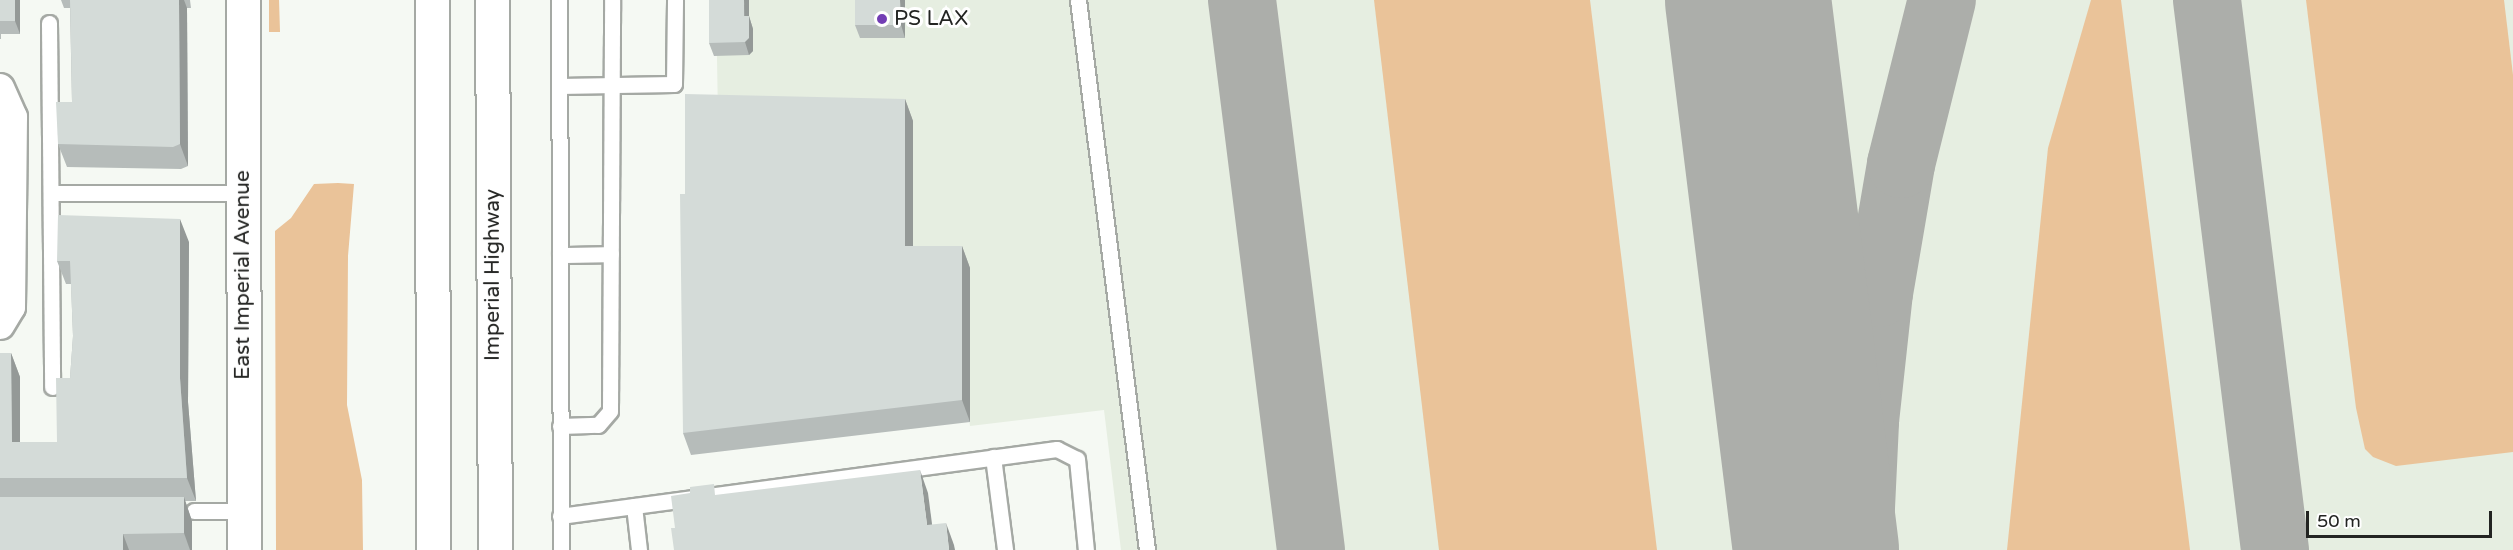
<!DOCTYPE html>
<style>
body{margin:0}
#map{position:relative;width:2513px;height:550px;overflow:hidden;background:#f5f9f3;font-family:"Varela Round",sans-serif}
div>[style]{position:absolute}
.built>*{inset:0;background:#e6eee1}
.green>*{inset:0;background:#eac399}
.taxiway>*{height:68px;margin:-34px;padding:0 34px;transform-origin:34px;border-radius:34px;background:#acaeaa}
.runway>*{height:166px;margin:-83px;padding:0 83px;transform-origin:83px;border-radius:83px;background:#acaeaa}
.roads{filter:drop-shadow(2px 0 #a5a9a4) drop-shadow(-2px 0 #a5a9a4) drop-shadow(0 2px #a5a9a4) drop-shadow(0 -2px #a5a9a4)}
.service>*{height:15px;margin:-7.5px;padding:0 7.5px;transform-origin:7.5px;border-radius:7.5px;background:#fff}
.minor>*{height:28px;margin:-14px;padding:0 14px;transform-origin:14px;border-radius:14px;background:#fff}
.tertiary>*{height:33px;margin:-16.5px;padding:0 16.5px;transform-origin:16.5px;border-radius:16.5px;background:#fff}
.primary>*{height:33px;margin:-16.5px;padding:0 16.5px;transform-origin:16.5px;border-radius:16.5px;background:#fff}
.wall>*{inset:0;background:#b6bcba}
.shaded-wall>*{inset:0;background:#949997}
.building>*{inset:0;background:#d4dbd8}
.dots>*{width:16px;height:16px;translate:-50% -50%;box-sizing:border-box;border:3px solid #fff;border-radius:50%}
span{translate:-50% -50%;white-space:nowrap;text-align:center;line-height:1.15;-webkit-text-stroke:6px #fff;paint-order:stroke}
.poi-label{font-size:21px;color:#232422}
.left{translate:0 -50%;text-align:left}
.street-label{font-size:21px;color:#232422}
.scale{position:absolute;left:2306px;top:511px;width:186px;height:27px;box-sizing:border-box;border:3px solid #232422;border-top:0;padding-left:8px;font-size:18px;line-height:21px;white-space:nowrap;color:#232422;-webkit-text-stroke:4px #fff;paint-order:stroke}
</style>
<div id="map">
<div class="built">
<div style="clip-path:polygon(716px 0,2513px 0,2513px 550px,1121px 550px,1104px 410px,970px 426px,968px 412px,723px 412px)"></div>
</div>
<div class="green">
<div style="clip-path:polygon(269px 0,279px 0,280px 32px,269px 32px)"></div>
<div style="clip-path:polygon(1374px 0,1590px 0,1657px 550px,1439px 550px)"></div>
<div style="clip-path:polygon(2091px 0,2121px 0,2190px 550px,2007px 550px,2048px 148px)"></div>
<div style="clip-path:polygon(2306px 0,2504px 0,2513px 75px,2513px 452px,2396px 466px,2373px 457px,2365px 449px,2356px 408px)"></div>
<div style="clip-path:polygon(338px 183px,354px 184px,348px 256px,347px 405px,362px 480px,363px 550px,276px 550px,275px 231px,291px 218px,314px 184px)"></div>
</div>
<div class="taxiway">
<div style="left:1242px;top:0;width:554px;rotate:82.85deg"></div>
<div style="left:2207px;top:0;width:554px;rotate:82.95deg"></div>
<div style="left:1859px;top:550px;width:129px;rotate:-87.3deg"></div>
<div style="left:1865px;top:421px;width:129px;rotate:-83.8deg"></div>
<div style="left:1879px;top:293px;width:131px;rotate:-80.3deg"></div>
<div style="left:1901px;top:164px;width:169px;rotate:-76deg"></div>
</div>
<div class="runway">
<div style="left:1748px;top:0;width:554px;rotate:82.95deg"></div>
</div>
<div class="roads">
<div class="service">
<div style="left:559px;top:0;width:550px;rotate:89.79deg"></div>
<div style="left:1078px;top:0;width:554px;rotate:82.85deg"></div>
<div style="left:49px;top:23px;width:364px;rotate:89.5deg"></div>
<div style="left:559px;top:86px;width:115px;rotate:-1deg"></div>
<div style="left:674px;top:84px;width:84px;rotate:-89.3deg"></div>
<div style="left:51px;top:193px;width:192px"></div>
<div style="left:560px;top:255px;width:51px;rotate:-1.1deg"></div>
<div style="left:560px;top:426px;width:38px;rotate:-2deg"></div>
<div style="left:598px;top:425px;width:18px;rotate:-49deg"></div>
<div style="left:610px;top:411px;width:411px;rotate:-89.7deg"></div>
<div style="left:993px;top:457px;width:94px;rotate:82.6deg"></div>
<div style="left:634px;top:506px;width:44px;rotate:83.5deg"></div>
<div style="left:194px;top:511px;width:50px"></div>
<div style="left:560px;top:516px;width:501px;rotate:-7.68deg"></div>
<div style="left:1057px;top:449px;width:22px;rotate:27deg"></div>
<div style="left:1077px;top:459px;width:91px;rotate:84.4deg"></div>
</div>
<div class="minor">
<div style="left:0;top:88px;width:32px;rotate:66deg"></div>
<div style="left:13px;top:117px;width:190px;rotate:90.6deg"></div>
<div style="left:11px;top:307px;width:21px;rotate:121deg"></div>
</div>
<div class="tertiary">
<div style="left:243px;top:0;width:550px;rotate:89.9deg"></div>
</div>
<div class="primary">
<div style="left:432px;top:0;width:550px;rotate:89.9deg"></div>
<div style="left:492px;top:0;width:550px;rotate:89.69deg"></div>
</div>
</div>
<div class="wall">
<div style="clip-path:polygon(0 0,20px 0,20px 34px,1px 34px,1px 39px,0 39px)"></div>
<div style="clip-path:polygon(61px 0,190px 0,191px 8px,187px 8px,188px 166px,181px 169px,67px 167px,58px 144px,72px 102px,70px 8px,64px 8px)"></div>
<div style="clip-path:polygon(749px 0,749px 16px,753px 29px,753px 51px,749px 55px,714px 56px,709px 43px)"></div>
<div style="clip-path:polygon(855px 0,905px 0,905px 38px,860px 38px,855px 25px)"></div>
<div style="clip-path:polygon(905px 99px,913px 121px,913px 246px,962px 246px,970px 268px,970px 422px,691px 455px,683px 433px)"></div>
<div style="clip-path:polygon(189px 242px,188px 402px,196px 501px,185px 501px,192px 521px,192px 550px,0 550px,0 353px,11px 353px,20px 377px,20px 442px,57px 442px,70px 378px,73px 336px,71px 284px,66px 284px,57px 261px)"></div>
</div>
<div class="shaded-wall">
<div style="clip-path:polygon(15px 0,20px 0,20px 34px,15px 21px)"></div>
<div style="clip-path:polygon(179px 0,184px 0,187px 8px,188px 166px,180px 144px)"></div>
<div style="clip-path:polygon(744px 0,749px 0,749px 16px,753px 29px,753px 51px,749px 55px,745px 42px)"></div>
<div style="clip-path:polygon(900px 0,905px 0,905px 38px,901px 25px)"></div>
<div style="clip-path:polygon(905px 99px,913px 121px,913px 268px,905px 246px)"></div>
<div style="clip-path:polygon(180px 219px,189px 242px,188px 402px,196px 501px,187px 478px,180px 378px)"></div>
<div style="clip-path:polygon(962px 246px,970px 268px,970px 422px,962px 400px)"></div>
<div style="clip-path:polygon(11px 353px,20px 377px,20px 466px,12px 442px)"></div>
<div style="clip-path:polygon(920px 470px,928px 493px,935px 547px,927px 525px)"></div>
<div style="clip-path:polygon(184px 497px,192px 521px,192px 550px,190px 550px,184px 533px)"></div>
<div style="clip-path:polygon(946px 523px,954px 545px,955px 550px,949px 550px)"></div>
<div style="clip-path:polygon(123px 534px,129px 550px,123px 550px)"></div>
</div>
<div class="building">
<div style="clip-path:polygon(0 0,15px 0,15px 21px,0 21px)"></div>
<div style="clip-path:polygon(70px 0,179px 0,180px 144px,173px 147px,58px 144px,56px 102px,72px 102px)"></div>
<div style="clip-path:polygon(709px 0,744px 0,744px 16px,749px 16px,749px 38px,745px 42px,709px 43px)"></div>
<div style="clip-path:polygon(855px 0,900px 0,901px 25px,855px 25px)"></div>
<div style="clip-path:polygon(685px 94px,905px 99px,905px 246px,962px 246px,962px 400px,683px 433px,680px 194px,685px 194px)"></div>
<div style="clip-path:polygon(58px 215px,180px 219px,180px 378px,187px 478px,0 478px,0 353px,11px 353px,12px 442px,57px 442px,56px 378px,70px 378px,73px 336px,70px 261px,57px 261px)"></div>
<div style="clip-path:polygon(920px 470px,927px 525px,946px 523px,949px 550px,674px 550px,671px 528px,675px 528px,671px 496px,690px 493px,690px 487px,714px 484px,715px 495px)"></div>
<div style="clip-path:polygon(0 497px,184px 497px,184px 533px,123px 534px,123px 550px,0 550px)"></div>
</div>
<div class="dots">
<div style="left:882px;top:19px;background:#723db4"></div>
</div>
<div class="poi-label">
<span class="left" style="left:894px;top:19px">PS LAX</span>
</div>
<div class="street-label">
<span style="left:243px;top:275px;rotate:-90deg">East Imperial Avenue</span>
<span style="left:493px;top:275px;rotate:-90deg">Imperial Highway</span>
</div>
<div class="scale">50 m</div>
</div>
